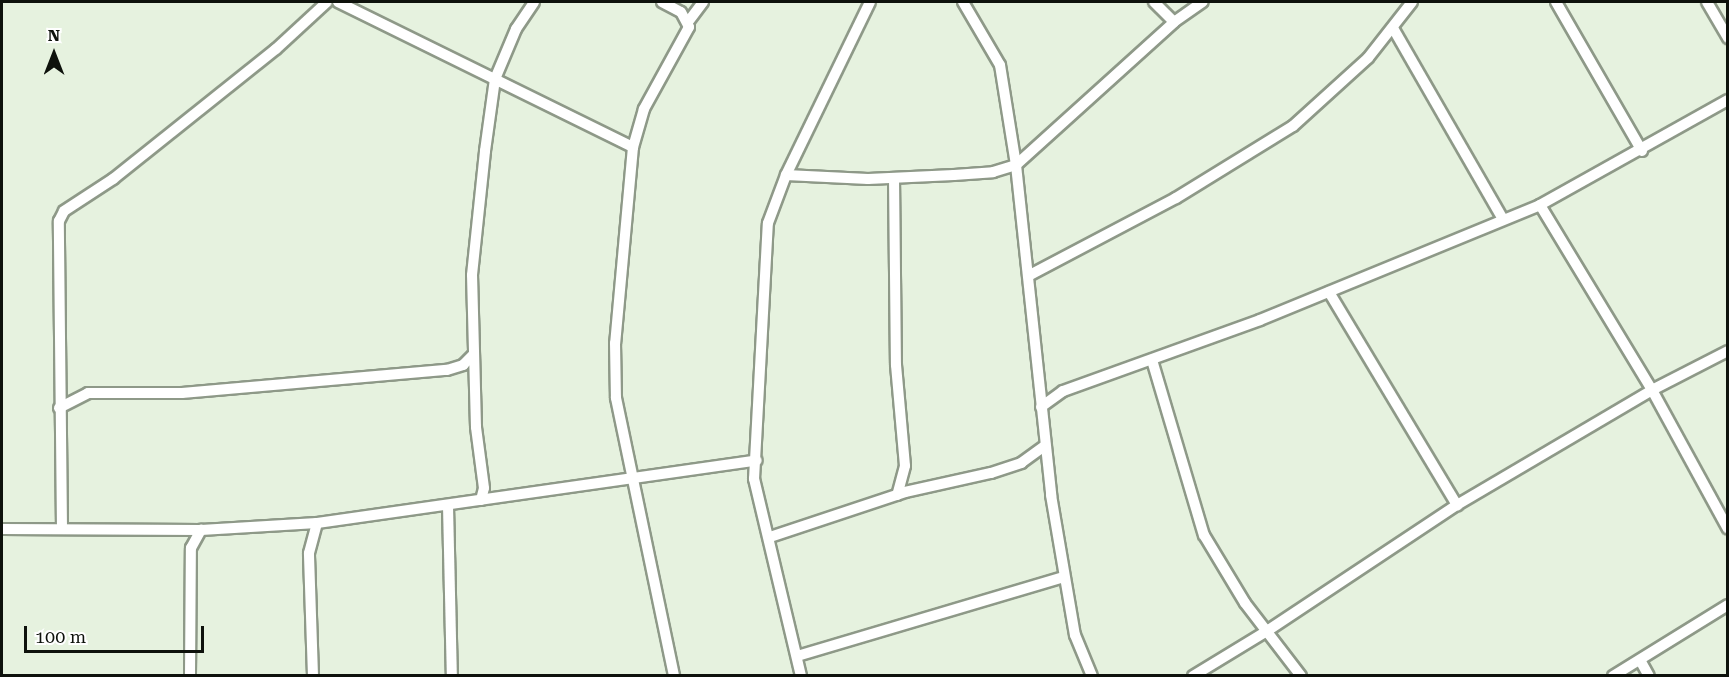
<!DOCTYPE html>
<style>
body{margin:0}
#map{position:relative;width:1729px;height:677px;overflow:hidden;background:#e6f2df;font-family:"Roboto Serif",serif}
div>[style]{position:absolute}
.roads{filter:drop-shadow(2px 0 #8e9988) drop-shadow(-2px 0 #8e9988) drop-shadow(0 2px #8e9988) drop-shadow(0 -2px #8e9988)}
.street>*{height:10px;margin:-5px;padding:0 5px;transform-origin:5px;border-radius:5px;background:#fff}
span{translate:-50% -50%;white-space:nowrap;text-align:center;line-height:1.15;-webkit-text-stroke:4.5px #fff;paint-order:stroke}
.frame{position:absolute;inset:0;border:3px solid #0e120c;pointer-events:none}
.north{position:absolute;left:24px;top:24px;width:60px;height:60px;-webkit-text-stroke:4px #fff;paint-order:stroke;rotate:0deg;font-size:16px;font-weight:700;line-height:24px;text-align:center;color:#0e120c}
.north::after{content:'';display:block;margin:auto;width:21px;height:27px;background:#0e120c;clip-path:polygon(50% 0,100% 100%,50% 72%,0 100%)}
.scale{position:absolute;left:24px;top:626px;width:180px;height:27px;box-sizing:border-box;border:3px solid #0e120c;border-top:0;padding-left:8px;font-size:18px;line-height:21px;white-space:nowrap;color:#0e120c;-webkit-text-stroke:4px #fff;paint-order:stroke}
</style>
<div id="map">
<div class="roads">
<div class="street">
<div style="left:338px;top:2px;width:329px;rotate:26.2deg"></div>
<div style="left:662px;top:2px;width:21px;rotate:28deg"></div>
<div style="left:681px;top:12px;width:17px;rotate:62deg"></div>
<div style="left:689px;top:27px;width:94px;rotate:118.8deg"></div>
<div style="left:644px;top:109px;width:40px;rotate:106deg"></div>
<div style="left:633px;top:147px;width:197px;rotate:95.2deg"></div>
<div style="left:615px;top:343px;width:55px;rotate:89deg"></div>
<div style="left:616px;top:398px;width:284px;rotate:78.2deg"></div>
<div style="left:963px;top:2px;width:73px;rotate:59.6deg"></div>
<div style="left:1000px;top:65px;width:101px;rotate:80.9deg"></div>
<div style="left:1016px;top:165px;width:332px;rotate:83.9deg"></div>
<div style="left:1051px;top:495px;width:142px;rotate:80.3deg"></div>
<div style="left:1075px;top:635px;width:44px;rotate:67.5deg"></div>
<div style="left:1154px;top:2px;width:28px;rotate:45deg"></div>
<div style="left:1556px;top:2px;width:172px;rotate:60deg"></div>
<div style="left:1707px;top:2px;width:42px;rotate:59.7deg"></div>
<div style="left:688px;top:22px;width:25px;rotate:-53deg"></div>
<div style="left:1393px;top:28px;width:220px;rotate:60.1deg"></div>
<div style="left:786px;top:175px;width:82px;rotate:2.8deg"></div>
<div style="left:868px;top:179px;width:86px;rotate:-2.7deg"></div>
<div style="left:954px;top:175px;width:39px;rotate:-4deg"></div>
<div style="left:993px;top:172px;width:24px;rotate:-17deg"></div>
<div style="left:1016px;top:165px;width:213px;rotate:-42.1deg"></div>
<div style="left:1174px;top:22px;width:35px;rotate:-35deg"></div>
<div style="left:894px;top:178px;width:187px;rotate:89.4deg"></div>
<div style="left:896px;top:365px;width:101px;rotate:84.9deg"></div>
<div style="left:905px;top:466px;width:30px;rotate:105deg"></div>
<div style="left:1540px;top:205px;width:216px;rotate:58.8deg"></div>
<div style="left:1652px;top:390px;width:158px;rotate:61.3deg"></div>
<div style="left:1028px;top:276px;width:167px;rotate:-27.8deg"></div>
<div style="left:1176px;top:198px;width:137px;rotate:-31.6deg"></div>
<div style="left:1293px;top:126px;width:101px;rotate:-42.2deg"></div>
<div style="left:1368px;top:58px;width:71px;rotate:-51.8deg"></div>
<div style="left:1329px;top:292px;width:249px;rotate:59deg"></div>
<div style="left:1152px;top:360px;width:183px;rotate:73.5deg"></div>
<div style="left:1204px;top:535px;width:79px;rotate:58.9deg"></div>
<div style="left:1245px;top:603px;width:92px;rotate:52.5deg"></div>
<div style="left:1041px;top:407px;width:27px;rotate:-36deg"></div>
<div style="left:1063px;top:391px;width:209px;rotate:-19.8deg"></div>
<div style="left:1260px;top:320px;width:303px;rotate:-22.3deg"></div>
<div style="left:1540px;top:205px;width:215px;rotate:-29.2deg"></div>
<div style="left:59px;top:408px;width:33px;rotate:-27deg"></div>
<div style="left:88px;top:393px;width:94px"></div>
<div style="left:182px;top:393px;width:266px;rotate:-5deg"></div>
<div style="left:447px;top:370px;width:17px;rotate:-17deg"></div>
<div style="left:463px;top:365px;width:14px;rotate:-45deg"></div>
<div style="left:481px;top:500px;width:12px;rotate:-76deg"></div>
<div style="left:484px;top:488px;width:62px;rotate:-97.5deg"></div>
<div style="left:476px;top:427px;width:152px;rotate:-91.5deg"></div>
<div style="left:472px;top:275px;width:125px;rotate:-84deg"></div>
<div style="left:485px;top:151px;width:73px;rotate:-82.1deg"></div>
<div style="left:495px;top:79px;width:54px;rotate:-67.2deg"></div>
<div style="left:516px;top:29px;width:32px;rotate:-56deg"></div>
<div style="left:448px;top:506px;width:170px;rotate:88.7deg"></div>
<div style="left:62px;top:528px;width:307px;rotate:-90.6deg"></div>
<div style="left:59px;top:221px;width:11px;rotate:-63deg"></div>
<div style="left:64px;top:211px;width:59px;rotate:-33.1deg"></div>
<div style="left:113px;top:179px;width:208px;rotate:-38.6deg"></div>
<div style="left:276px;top:49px;width:69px;rotate:-42.7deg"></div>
<div style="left:2px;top:529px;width:199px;rotate:0.3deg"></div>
<div style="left:201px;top:530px;width:116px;rotate:-3.5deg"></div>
<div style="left:317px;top:523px;width:444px;rotate:-8.1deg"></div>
<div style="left:770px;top:537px;width:142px;rotate:-18.4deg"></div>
<div style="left:905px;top:492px;width:88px;rotate:-12.5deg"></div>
<div style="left:991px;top:473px;width:32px;rotate:-18deg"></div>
<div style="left:1021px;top:463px;width:29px;rotate:-36deg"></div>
<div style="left:797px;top:656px;width:278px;rotate:-16.5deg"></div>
<div style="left:1640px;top:660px;width:18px;rotate:61deg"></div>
<div style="left:190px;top:676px;width:128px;rotate:-89.6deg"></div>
<div style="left:191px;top:548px;width:21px;rotate:-61deg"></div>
<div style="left:313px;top:676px;width:123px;rotate:-91.9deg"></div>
<div style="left:309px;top:553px;width:31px;rotate:-75deg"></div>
<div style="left:801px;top:676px;width:203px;rotate:-103.4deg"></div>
<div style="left:754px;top:479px;width:256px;rotate:-86.9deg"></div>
<div style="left:768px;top:223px;width:51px;rotate:-69.4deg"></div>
<div style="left:786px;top:175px;width:192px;rotate:-64.1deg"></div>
<div style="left:1193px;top:676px;width:87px;rotate:-31.3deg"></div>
<div style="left:1267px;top:631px;width:228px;rotate:-33.6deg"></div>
<div style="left:1457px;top:505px;width:226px;rotate:-30.5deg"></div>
<div style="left:1652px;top:390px;width:85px;rotate:-27.2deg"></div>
<div style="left:1613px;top:676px;width:135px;rotate:-31.7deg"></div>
</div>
</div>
<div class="frame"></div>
<div class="north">N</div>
<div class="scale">100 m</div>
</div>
